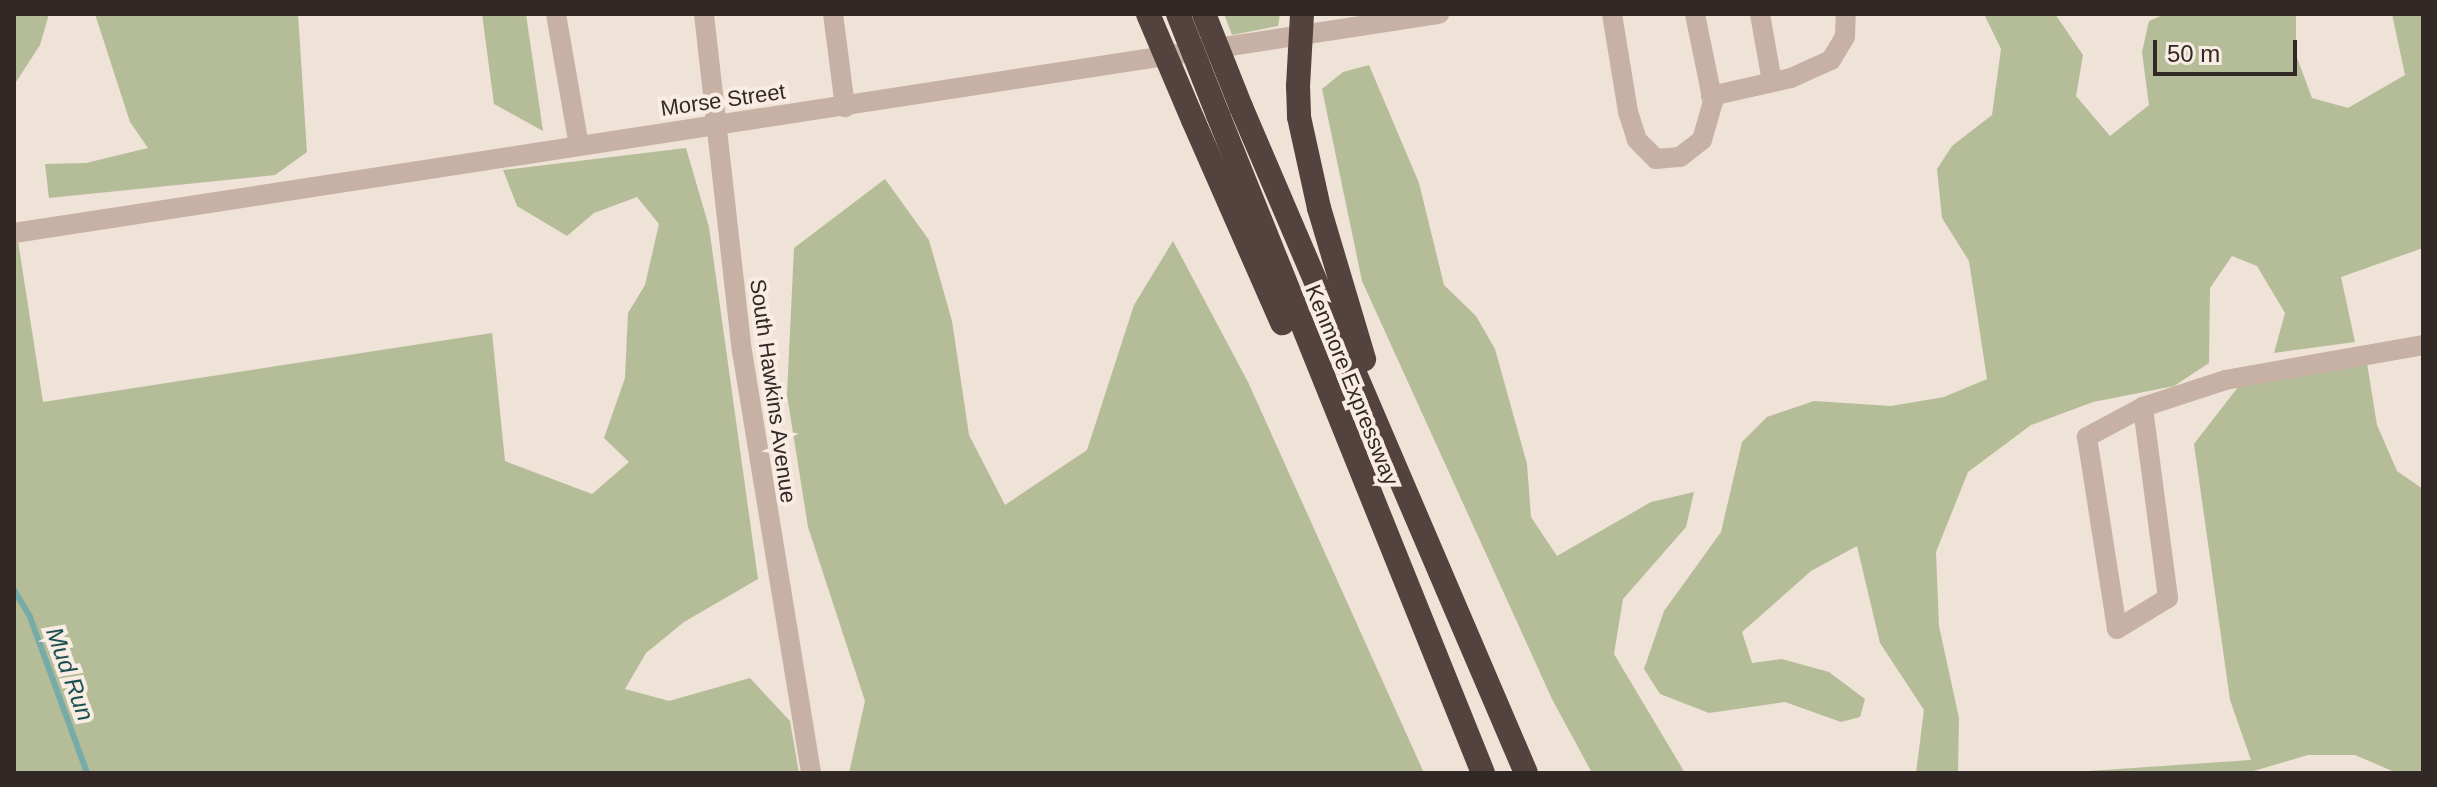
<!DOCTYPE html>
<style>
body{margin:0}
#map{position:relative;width:2437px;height:787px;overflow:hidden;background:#efe2d7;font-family:Arial,sans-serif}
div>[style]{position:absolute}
.green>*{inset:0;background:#b4bd98}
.stream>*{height:6px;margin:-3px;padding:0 3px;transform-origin:3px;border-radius:3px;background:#78aba8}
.minor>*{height:20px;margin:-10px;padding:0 10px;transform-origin:10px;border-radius:10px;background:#c6b1a4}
.highway>*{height:24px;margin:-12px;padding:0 12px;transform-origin:12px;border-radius:12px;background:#53423d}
.highway-bridge>*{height:24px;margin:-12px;padding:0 12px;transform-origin:12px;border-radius:12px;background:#53423d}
span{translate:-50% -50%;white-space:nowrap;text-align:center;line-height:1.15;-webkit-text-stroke:8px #f8ece3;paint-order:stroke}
.street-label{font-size:22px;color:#322825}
.water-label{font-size:24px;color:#1d5150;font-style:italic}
.frame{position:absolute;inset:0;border:16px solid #322825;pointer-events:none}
.scale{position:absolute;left:2153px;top:40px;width:144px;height:36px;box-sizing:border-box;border:4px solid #322825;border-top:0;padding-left:10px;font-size:24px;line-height:28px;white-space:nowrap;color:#322825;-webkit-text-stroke:6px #f8ece3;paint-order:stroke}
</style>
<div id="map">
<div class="green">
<div style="clip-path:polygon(14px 14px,49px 14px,40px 45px,14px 85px)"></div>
<div style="clip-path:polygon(95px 14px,298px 14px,307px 152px,275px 175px,49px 198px,45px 164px,86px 163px,148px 148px,130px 122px)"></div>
<div style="clip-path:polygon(482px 14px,526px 14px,543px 131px,494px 104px)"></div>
<div style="clip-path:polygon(1224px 14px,1280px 14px,1278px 26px,1232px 35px)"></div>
<div style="clip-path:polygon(1984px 14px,2055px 14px,2083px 55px,2076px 96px,2110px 136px,2149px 105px,2142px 52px,2149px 21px,2165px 14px,2296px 14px,2296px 55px,2312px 98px,2348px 108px,2405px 75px,2392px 14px,2423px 14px,2423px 248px,2341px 277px,2355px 342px,2274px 353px,2285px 313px,2257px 266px,2232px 256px,2210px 288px,2209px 363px,2174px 386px,2093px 402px,2031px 425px,1968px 472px,1936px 552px,1939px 626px,1959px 718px,1958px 773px,1916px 773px,1924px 710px,1880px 643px,1857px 546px,1811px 571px,1742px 632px,1752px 663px,1782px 659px,1829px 672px,1865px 699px,1860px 717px,1841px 722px,1785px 702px,1709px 713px,1660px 694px,1644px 669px,1664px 611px,1721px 532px,1742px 442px,1767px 417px,1814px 401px,1891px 406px,1944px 397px,1987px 379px,1969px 261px,1942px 218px,1937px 169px,1952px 146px,1992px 115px,2001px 49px)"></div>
<div style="clip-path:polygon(1369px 65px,1419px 183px,1444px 285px,1476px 316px,1495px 349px,1527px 464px,1531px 517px,1557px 556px,1651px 502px,1694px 492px,1686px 527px,1623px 599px,1614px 654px,1685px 773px,1592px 773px,1552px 699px,1362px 281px,1322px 89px,1343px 72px)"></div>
<div style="clip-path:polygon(686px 148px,709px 227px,758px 579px,684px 622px,646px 653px,625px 689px,669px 701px,750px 678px,790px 721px,799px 773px,14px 773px,14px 241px,18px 241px,43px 402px,492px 333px,505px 461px,592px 494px,629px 462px,604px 438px,625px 378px,628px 313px,645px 285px,659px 224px,637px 197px,594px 213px,567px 236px,517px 206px,503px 170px)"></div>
<div style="clip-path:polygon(885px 179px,929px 240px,952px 321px,969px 435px,1005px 505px,1087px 450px,1134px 305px,1173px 241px,1248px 382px,1424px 773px,849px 773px,865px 701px,808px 527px,787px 395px,794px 248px)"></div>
<div style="clip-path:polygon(2367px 363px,2377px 425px,2397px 471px,2423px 489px,2423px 773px,2397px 773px,2355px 755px,2308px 755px,2247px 773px,2059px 773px,2251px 760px,2230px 700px,2194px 444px,2238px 387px)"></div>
</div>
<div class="stream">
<div style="left:14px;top:590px;width:31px;rotate:59deg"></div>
<div style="left:30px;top:617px;width:166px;rotate:69.9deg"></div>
</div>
<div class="minor">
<div style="left:556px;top:14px;width:134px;rotate:80.1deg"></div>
<div style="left:704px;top:14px;width:339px;rotate:83.6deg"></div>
<div style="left:742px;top:351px;width:428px;rotate:80.7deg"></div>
<div style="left:833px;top:14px;width:94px;rotate:82.6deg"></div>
<div style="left:1612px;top:14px;width:99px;rotate:80.7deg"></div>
<div style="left:1628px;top:112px;width:29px;rotate:72deg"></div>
<div style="left:1637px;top:140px;width:27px;rotate:45deg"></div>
<div style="left:1656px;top:159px;width:24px;rotate:-5deg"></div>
<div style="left:1680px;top:157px;width:28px;rotate:-38deg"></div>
<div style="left:1702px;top:140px;width:40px;rotate:-74deg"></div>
<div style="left:1713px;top:102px;width:90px;rotate:-101.6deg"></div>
<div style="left:1760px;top:14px;width:69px;rotate:80deg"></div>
<div style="left:1711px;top:96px;width:82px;rotate:-12.7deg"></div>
<div style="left:1791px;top:78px;width:44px;rotate:-24.2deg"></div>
<div style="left:1831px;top:60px;width:27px;rotate:-59deg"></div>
<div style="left:1845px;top:37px;width:23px;rotate:-88deg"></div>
<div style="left:14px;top:233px;width:1442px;rotate:-8.74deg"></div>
<div style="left:2143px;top:407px;width:64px;rotate:151.8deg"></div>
<div style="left:2087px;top:437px;width:194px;rotate:81.1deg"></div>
<div style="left:2117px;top:629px;width:60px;rotate:-31.3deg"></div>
<div style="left:2168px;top:598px;width:193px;rotate:-97.5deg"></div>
<div style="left:2143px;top:407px;width:86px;rotate:-18.2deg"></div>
<div style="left:2225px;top:380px;width:201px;rotate:-10deg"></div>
</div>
<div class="highway">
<div style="left:1298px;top:86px;width:31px;rotate:88deg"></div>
<div style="left:1299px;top:117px;width:93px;rotate:77.6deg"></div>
<div style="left:1319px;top:208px;width:158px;rotate:73.4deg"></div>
<div style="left:1241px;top:107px;width:724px;rotate:66.83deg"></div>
<div style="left:1218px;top:115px;width:709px;rotate:68.06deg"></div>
<div style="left:1193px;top:120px;width:222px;rotate:66.3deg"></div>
</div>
<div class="highway-bridge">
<div style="left:1148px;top:14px;width:115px;rotate:67deg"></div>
<div style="left:1178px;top:14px;width:109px;rotate:68.4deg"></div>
<div style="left:1204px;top:14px;width:100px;rotate:68.3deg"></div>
<div style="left:1298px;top:86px;width:72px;rotate:-86.8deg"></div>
</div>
<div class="street-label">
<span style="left:723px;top:100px;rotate:-8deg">Morse Street</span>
<span style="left:1352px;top:385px;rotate:68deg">Kenmore Expressway</span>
<span style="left:773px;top:391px;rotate:82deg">South Hawkins Avenue</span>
</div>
<div class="water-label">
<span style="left:70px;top:674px;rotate:70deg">Mud Run</span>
</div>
<div class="frame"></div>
<div class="scale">50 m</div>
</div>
